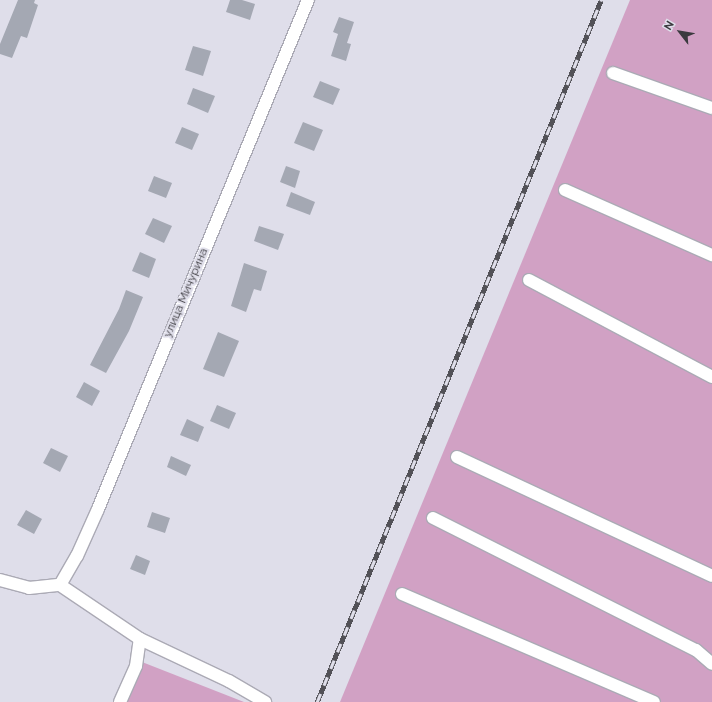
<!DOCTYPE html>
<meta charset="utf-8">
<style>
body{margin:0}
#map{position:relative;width:712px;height:702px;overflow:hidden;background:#dfdeea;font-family:Raleway,sans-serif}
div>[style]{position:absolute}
.green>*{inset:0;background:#d1a1c4}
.building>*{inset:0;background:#a4a8b3}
.roads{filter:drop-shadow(1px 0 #abaab5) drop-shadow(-1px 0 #abaab5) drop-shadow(0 1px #abaab5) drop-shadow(0 -1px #abaab5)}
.minor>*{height:12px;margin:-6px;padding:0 6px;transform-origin:6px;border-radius:6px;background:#fff}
.rail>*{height:4.5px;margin-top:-2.25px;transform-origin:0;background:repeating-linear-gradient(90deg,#dfdeea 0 9px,#525157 0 18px);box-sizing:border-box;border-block:1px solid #525157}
span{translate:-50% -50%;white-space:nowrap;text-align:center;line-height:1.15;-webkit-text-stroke:4px #dfdeea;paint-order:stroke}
.street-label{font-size:12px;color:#3b3a3f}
.north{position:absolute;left:660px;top:12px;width:40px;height:40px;-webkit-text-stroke:3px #dfdeea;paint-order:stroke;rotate:301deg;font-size:11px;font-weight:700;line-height:16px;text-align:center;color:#3b3a3f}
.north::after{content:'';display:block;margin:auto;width:14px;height:18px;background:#3b3a3f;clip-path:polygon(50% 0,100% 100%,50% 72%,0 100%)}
</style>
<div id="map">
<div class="green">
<div style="clip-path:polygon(630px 0,712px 0,712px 702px,340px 702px)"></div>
<div style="clip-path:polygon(142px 662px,244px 702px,123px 702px)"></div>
</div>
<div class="building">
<div style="clip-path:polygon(18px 0,35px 0,34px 3px,38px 5px,27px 38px,21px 36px,12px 58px,0 54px,0 44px)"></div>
<div style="clip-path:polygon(230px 0,242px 0,255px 4px,250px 20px,226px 12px)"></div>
<div style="clip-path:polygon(339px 17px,354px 22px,347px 43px,351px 44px,346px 61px,331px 56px,338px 34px,333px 32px)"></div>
<div style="clip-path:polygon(193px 46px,211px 51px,203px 76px,185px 70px)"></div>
<div style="clip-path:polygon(320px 81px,340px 89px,333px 105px,313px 97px)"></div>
<div style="clip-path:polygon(193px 88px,215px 96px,208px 113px,187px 104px)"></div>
<div style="clip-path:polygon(303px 122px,323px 130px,314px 151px,294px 143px)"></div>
<div style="clip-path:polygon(182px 127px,199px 134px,192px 150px,175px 143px)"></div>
<div style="clip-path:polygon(286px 166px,300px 171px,295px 188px,280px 182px)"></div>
<div style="clip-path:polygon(154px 176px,172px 183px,166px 198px,148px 191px)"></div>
<div style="clip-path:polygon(291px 192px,315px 202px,310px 215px,286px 206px)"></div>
<div style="clip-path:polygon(153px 218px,172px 226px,164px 243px,145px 234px)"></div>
<div style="clip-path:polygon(259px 226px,284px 234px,278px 250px,254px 241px)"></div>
<div style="clip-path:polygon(140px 252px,156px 259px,149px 278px,132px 271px)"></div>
<div style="clip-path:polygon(244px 263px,267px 271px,261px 291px,254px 289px,246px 312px,231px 306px)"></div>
<div style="clip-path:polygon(126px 290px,143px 297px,129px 331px,106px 373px,90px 365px,119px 309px)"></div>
<div style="clip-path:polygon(218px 332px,239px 341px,224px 377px,203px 369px)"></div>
<div style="clip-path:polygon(84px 382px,100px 391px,92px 406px,76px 397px)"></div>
<div style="clip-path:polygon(217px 405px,236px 413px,229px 429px,210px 421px)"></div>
<div style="clip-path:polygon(187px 419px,204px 427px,198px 442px,180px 435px)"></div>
<div style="clip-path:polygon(51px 448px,68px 456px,60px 472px,43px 463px)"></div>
<div style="clip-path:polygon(171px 456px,191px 465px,186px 476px,167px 467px)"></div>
<div style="clip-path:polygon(26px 510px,42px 519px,34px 534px,17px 525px)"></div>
<div style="clip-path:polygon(152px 512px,170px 518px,165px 533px,147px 527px)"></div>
<div style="clip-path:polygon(136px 555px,150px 561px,145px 575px,130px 569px)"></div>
</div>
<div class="roads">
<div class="minor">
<div style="left:613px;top:73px;width:105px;rotate:19.5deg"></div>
<div style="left:565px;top:190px;width:161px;rotate:23.9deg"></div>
<div style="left:529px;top:280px;width:207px;rotate:27.9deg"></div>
<div style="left:457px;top:457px;width:281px;rotate:25deg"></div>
<div style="left:433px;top:518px;width:294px;rotate:26.7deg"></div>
<div style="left:696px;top:650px;width:21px;rotate:41deg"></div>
<div style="left:0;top:580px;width:30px;rotate:15deg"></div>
<div style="left:29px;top:588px;width:31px;rotate:-6deg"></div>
<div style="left:60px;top:585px;width:97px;rotate:34deg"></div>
<div style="left:140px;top:639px;width:98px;rotate:25.3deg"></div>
<div style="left:229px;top:681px;width:42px;rotate:30.3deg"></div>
<div style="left:60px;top:585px;width:34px;rotate:-60deg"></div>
<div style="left:77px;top:556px;width:51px;rotate:-65.9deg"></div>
<div style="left:98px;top:509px;width:551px;rotate:-67.58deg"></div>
<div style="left:402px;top:594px;width:274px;rotate:23.2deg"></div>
<div style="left:120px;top:702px;width:39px;rotate:-66deg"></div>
<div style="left:136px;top:666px;width:27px;rotate:-82deg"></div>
</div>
</div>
<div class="rail">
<div style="left:317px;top:702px;width:757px;rotate:-67.97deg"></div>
</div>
<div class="street-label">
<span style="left:186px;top:293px;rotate:-67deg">улица Мичурина</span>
</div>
<div class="north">N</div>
</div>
